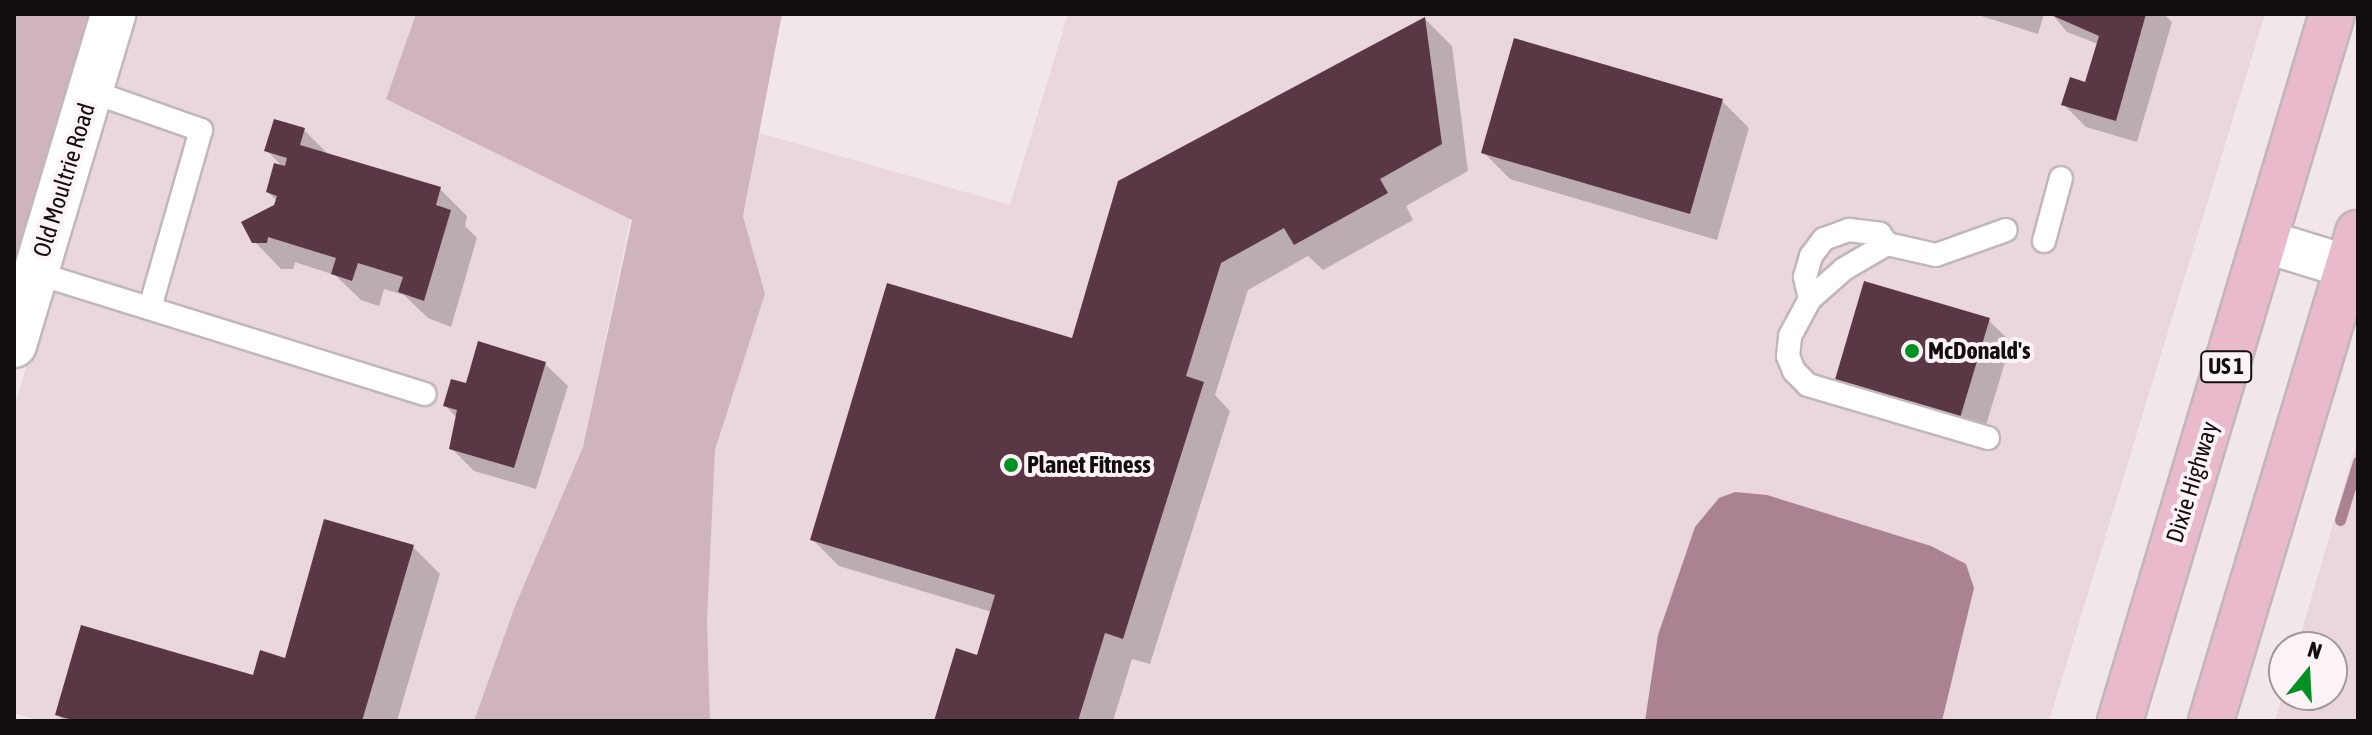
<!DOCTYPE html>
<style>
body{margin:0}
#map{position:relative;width:2372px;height:735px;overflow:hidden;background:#f1e6ea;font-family:"Asap Condensed",sans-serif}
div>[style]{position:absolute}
.built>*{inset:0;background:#ead7de}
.green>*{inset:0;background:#cfb3bd}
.water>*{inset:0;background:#aa8291}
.shadow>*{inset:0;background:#0003}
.stream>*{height:11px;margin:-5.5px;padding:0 5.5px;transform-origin:5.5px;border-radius:5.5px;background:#aa8291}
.building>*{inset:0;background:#5a3744}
.roads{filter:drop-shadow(2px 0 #c1b7bb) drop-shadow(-2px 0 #c1b7bb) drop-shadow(0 2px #c1b7bb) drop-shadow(0 -2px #c1b7bb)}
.lane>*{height:22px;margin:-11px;padding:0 11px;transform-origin:11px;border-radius:11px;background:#fff}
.street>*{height:42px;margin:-21px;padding:0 21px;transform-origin:21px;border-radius:21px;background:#fff}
.secondary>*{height:44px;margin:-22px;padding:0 22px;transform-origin:22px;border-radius:22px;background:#fff}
.primary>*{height:44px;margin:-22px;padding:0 22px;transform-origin:22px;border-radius:22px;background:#e9b9cc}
.dots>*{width:22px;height:22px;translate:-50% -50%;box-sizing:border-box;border:4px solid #fef4f7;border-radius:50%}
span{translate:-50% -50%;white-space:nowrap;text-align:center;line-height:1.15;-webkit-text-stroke:8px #fef4f7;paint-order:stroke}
.shield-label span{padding:2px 6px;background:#fef4f7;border:2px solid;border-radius:6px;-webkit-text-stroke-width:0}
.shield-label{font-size:22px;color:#120e0f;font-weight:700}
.street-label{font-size:24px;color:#120e0f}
.poi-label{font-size:24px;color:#120e0f;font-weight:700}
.left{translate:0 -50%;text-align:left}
.frame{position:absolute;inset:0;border:16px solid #120e0f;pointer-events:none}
.north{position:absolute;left:2268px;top:631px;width:80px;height:80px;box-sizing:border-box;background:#fef4f7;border:2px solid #a0989a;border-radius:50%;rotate:18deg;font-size:22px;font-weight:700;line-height:32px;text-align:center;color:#120e0f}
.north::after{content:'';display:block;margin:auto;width:28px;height:36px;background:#049124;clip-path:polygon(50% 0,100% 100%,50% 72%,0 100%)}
</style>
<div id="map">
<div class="built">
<div style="clip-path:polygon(132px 14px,416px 14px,386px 99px,631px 216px,583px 447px,515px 606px,474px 721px,41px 721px,14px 713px,14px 408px)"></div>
<div style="clip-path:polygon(1068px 14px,2265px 14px,2049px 721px,710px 721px,707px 621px,715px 450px,765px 294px,743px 216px,759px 133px,1010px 205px)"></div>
<div style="clip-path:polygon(2358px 439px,2358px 721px,2275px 721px,2284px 690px,2284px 695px,2332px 695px,2332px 647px,2297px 647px)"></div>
</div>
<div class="green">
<div style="clip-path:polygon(14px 14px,95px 14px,14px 283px)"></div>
<div style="clip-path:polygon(416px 14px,782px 14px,743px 216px,765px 294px,715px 450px,707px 621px,710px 721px,474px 721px,515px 606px,583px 447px,632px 220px,386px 99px)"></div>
</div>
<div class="water">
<div style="clip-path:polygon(1735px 492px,1767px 495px,1931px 546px,1966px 564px,1974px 588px,1942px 721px,1645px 721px,1658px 635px,1695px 527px,1719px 498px)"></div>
</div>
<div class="shadow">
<div style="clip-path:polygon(1975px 14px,2044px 14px,2038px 34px)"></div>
<div style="clip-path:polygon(2052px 14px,2164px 14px,2172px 22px,2137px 142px,2086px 127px,2064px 105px,2086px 84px,2098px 44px,2067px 32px)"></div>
<div style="clip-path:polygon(1425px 19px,1452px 46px,1468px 171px,1406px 206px,1413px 220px,1323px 270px,1308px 256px,1248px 290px,1215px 395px,1230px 411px,1150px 664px,1132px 659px,1113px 721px,936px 721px,979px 657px,992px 612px,839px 566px,812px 539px,1073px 340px)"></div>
<div style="clip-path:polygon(1722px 101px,1749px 128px,1717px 240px,1510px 179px,1483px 152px)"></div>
<div style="clip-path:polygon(304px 130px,330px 156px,440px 189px,467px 216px,465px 226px,477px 238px,451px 327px,428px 318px,404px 295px,384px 289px,379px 306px,361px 300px,335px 275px,295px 262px,293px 269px,281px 269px,254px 241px,275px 206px,277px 201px,268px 192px,284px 168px,266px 150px)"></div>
<div style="clip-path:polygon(1988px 320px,2011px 342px,1981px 442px,1858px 405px)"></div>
<div style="clip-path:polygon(479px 343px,545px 364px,568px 386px,536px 489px,474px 471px,452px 449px,457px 418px,445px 405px,467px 385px)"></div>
<div style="clip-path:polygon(413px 547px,440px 574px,397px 721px,64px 721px,57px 714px,255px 678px,286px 661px)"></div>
</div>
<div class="stream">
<div style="left:2340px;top:520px;width:61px;rotate:-72.8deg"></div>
</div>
<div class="building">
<div style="clip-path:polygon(2049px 14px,2146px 14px,2116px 121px,2061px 105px,2070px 77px,2085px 82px,2099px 36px)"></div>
<div style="clip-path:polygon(1425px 17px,1442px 144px,1380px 179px,1388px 193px,1294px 245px,1284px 228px,1221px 263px,1186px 376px,1204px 382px,1123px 639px,1105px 633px,1078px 721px,934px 721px,956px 648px,977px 655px,995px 595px,810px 540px,887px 283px,1072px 338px,1118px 181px)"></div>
<div style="clip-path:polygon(1514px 38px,1723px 99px,1690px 214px,1481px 153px)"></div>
<div style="clip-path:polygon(274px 119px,305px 128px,300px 145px,441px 187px,436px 205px,451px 210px,424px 301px,398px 292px,403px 277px,358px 263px,352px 281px,331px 274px,336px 258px,268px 237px,267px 243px,252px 243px,241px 222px,274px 205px,277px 196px,266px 192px,274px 163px,285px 166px,287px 158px,264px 151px)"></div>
<div style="clip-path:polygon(1864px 281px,1990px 318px,1959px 421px,1834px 383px)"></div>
<div style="clip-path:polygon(478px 341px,546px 362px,514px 468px,449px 449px,457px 410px,443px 406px,451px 379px,466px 383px)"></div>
<div style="clip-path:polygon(324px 519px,414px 545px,362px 721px,76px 721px,55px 715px,81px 625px,253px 675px,260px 650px,285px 658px)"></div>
</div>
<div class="roads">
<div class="lane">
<div style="left:90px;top:91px;width:118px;rotate:19.4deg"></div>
<div style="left:201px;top:130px;width:185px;rotate:106deg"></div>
<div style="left:2044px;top:241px;width:65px;rotate:-74.9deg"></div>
<div style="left:36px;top:273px;width:407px;rotate:17.3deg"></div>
<div style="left:1810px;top:299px;width:45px;rotate:-41.4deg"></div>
<div style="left:1844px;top:269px;width:50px;rotate:-30.2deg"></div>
<div style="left:1988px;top:438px;width:188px;rotate:-163.6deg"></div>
<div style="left:1808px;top:385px;width:20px;rotate:-135deg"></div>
<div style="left:1794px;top:371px;width:16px;rotate:-112deg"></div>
<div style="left:1788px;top:356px;width:20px;rotate:-84deg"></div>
<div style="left:1790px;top:336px;width:42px;rotate:-61.6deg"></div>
<div style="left:1810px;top:299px;width:23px;rotate:-103deg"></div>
<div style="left:1805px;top:277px;width:22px;rotate:-74deg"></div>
<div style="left:1811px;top:256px;width:21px;rotate:-53deg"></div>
<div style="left:1824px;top:239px;width:27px;rotate:-20deg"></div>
<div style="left:1849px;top:230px;width:31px;rotate:7deg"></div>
<div style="left:1880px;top:234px;width:12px;rotate:55deg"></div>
<div style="left:1887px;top:244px;width:50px;rotate:12.7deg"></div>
<div style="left:1936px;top:255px;width:74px;rotate:-19.7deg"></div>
</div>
<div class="street">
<div style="left:2264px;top:241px;width:88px;rotate:17.2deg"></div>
</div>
<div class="secondary">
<div style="left:14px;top:345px;width:345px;rotate:-73.3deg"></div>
</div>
<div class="primary">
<div style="left:2120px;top:721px;width:738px;rotate:-73.31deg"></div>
<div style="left:2211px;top:721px;width:510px;rotate:-73.24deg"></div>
</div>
</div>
<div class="dots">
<div style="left:1912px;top:351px;background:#049124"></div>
<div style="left:1011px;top:465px;background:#049124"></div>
</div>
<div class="shield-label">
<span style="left:2226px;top:367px">US 1</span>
</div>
<div class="street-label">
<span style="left:64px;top:180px;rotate:-73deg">Old Moultrie Road</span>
<span style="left:2192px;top:482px;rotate:-73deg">Dixie Highway</span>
</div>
<div class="poi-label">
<span class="left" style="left:1928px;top:351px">McDonald's</span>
<span class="left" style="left:1027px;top:465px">Planet Fitness</span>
</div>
<div class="frame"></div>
<div class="north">N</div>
</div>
